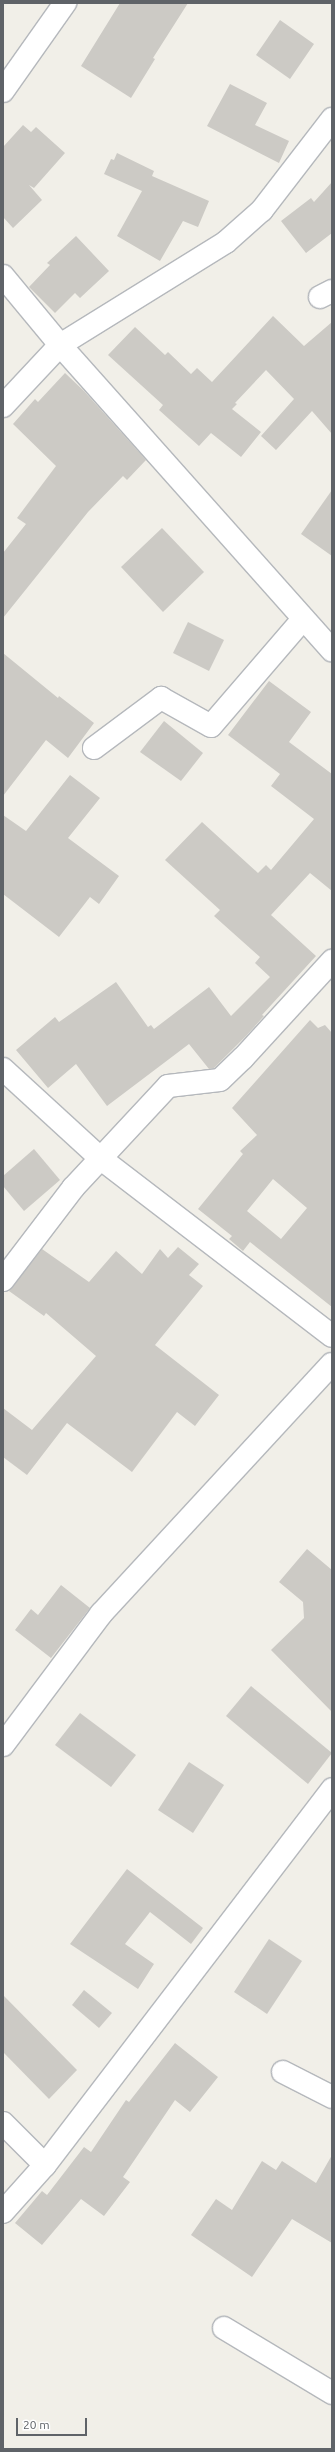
<!DOCTYPE html>
<style>
body{margin:0}
#map{position:relative;width:335px;height:2452px;overflow:hidden;background:#f1efe8;font-family:Ubuntu,sans-serif}
div>[style]{position:absolute}
.building>*{inset:0;background:#cccac5}
.roads{filter:drop-shadow(1px 0 #b5b8bc) drop-shadow(-1px 0 #b5b8bc) drop-shadow(0 1px #b5b8bc) drop-shadow(0 -1px #b5b8bc)}
.minor>*{height:22px;margin:-11px;padding:0 11px;transform-origin:11px;border-radius:11px;background:#fff}
span{translate:-50% -50%;white-space:nowrap;text-align:center;line-height:1.15;-webkit-text-stroke:3.5px #fff;paint-order:stroke}
.frame{position:absolute;inset:0;border:4px solid #5f6368;pointer-events:none}
.scale{position:absolute;left:16px;top:2418px;width:71px;height:18px;box-sizing:border-box;border:2px solid #5f6368;border-top:0;padding-left:5px;font-size:12px;line-height:14px;white-space:nowrap;color:#5f6368;-webkit-text-stroke:3px #fff;paint-order:stroke}
</style>
<div id="map">
<div class="building">
<div style="clip-path:polygon(120px 3px,188px 3px,153px 58px,155px 59px,131px 98px,81px 66px)"></div>
<div style="clip-path:polygon(280px 20px,314px 44px,290px 79px,256px 55px)"></div>
<div style="clip-path:polygon(230px 84px,267px 103px,255px 125px,289px 141px,279px 163px,207px 126px)"></div>
<div style="clip-path:polygon(23px 125px,31px 132px,36px 127px,65px 153px,34px 188px,29px 185px,42px 200px,13px 228px,3px 217px,3px 147px)"></div>
<div style="clip-path:polygon(117px 153px,154px 171px,152px 176px,209px 201px,198px 227px,183px 221px,160px 261px,117px 236px,142px 191px,104px 174px,111px 159px,114px 160px)"></div>
<div style="clip-path:polygon(332px 182px,332px 233px,306px 253px,281px 221px,311px 198px,314px 202px)"></div>
<div style="clip-path:polygon(76px 236px,109px 271px,80px 298px,75px 293px,55px 313px,29px 287px,50px 265px,47px 263px)"></div>
<div style="clip-path:polygon(273px 316px,304px 346px,332px 322px,332px 434px,312px 411px,276px 450px,261px 436px,294px 399px,266px 370px,235px 403px,237px 404px,232px 409px,261px 432px,241px 457px,211px 433px,199px 446px,159px 410px,163px 405px,108px 355px,135px 327px,165px 355px,168px 352px,191px 374px,197px 368px,212px 382px)"></div>
<div style="clip-path:polygon(65px 373px,84px 391px,146px 460px,127px 480px,123px 476px,88px 512px,3px 618px,3px 553px,26px 524px,17px 518px,56px 466px,13px 424px,35px 399px,38px 402px)"></div>
<div style="clip-path:polygon(332px 490px,332px 556px,301px 534px)"></div>
<div style="clip-path:polygon(162px 528px,204px 572px,163px 612px,121px 567px)"></div>
<div style="clip-path:polygon(188px 622px,224px 640px,209px 671px,173px 653px)"></div>
<div style="clip-path:polygon(3px 653px,58px 698px,59px 696px,94px 723px,68px 758px,46px 740px,3px 796px)"></div>
<div style="clip-path:polygon(269px 681px,311px 712px,289px 742px,332px 774px,332px 891px,310px 873px,271px 915px,316px 956px,262px 1015px,264px 1016px,246px 1036px,214px 1068px,209px 1069px,189px 1044px,107px 1106px,76px 1064px,48px 1088px,16px 1050px,55px 1017px,59px 1022px,116px 982px,148px 1027px,151px 1025px,154px 1029px,209px 987px,231px 1016px,270px 977px,255px 963px,260px 957px,214px 916px,220px 910px,165px 860px,202px 822px,258px 873px,266px 865px,271px 870px,314px 819px,271px 786px,280px 774px,228px 735px)"></div>
<div style="clip-path:polygon(164px 721px,203px 753px,181px 781px,140px 752px)"></div>
<div style="clip-path:polygon(70px 775px,100px 798px,68px 838px,119px 876px,99px 904px,90px 897px,59px 937px,3px 894px,3px 815px,26px 831px)"></div>
<div style="clip-path:polygon(evenodd,310px 1020px,318px 1028px,325px 1025px,332px 1033px,332px 1307px,250px 1242px,243px 1251px,229px 1239px,232px 1236px,198px 1209px,243px 1154px,240px 1151px,257px 1135px,232px 1108px,310px 1020px,273px 1179px,307px 1208px,281px 1239px,247px 1211px,273px 1179px)"></div>
<div style="clip-path:polygon(34px 1149px,60px 1180px,24px 1211px,3px 1186px,3px 1176px)"></div>
<div style="clip-path:polygon(178px 1247px,199px 1264px,189px 1275px,203px 1286px,155px 1345px,219px 1395px,195px 1426px,177px 1412px,132px 1472px,67px 1423px,27px 1475px,3px 1457px,3px 1408px,32px 1430px,96px 1356px,46px 1313px,44px 1316px,9px 1291px,42px 1249px,89px 1282px,116px 1251px,142px 1274px,160px 1249px,168px 1258px)"></div>
<div style="clip-path:polygon(307px 1549px,332px 1570px,332px 1712px,271px 1650px,304px 1618px,303px 1602px,279px 1582px)"></div>
<div style="clip-path:polygon(61px 1585px,90px 1608px,51px 1658px,15px 1630px,31px 1609px,38px 1615px)"></div>
<div style="clip-path:polygon(251px 1686px,332px 1753px,308px 1784px,226px 1716px)"></div>
<div style="clip-path:polygon(80px 1713px,136px 1755px,111px 1787px,55px 1745px)"></div>
<div style="clip-path:polygon(189px 1762px,224px 1785px,193px 1833px,158px 1810px)"></div>
<div style="clip-path:polygon(127px 1869px,203px 1928px,191px 1944px,150px 1912px,125px 1944px,154px 1964px,138px 1989px,70px 1944px)"></div>
<div style="clip-path:polygon(269px 1939px,302px 1961px,267px 2014px,234px 1992px)"></div>
<div style="clip-path:polygon(84px 1990px,112px 2013px,99px 2028px,72px 2005px)"></div>
<div style="clip-path:polygon(3px 1995px,77px 2070px,49px 2099px,3px 2052px)"></div>
<div style="clip-path:polygon(175px 2043px,218px 2077px,190px 2112px,175px 2100px,123px 2177px,130px 2182px,104px 2216px,81px 2199px,42px 2245px,15px 2223px,42px 2191px,47px 2195px,84px 2147px,91px 2152px,126px 2100px,129px 2102px)"></div>
<div style="clip-path:polygon(332px 2155px,332px 2243px,292px 2219px,252px 2277px,191px 2235px,216px 2199px,232px 2210px,262px 2161px,276px 2170px,282px 2161px,316px 2183px)"></div>
</div>
<div class="roads">
<div class="minor">
<div style="left:3px;top:91px;width:108px;rotate:-54.8deg"></div>
<div style="left:3px;top:276px;width:89px;rotate:50.4deg"></div>
<div style="left:60px;top:345px;width:409px;rotate:48.3deg"></div>
<div style="left:320px;top:297px;width:13px;rotate:-27deg"></div>
<div style="left:3px;top:406px;width:83px;rotate:-46.9deg"></div>
<div style="left:60px;top:345px;width:195px;rotate:-31.8deg"></div>
<div style="left:226px;top:242px;width:48px;rotate:-41.6deg"></div>
<div style="left:262px;top:210px;width:115px;rotate:-52.4deg"></div>
<div style="left:94px;top:748px;width:84px;rotate:-36.7deg"></div>
<div style="left:161px;top:698px;width:57px;rotate:29.2deg"></div>
<div style="left:211px;top:726px;width:141px;rotate:-49.3deg"></div>
<div style="left:3px;top:1069px;width:132px;rotate:42.5deg"></div>
<div style="left:100px;top:1158px;width:292px;rotate:37.5deg"></div>
<div style="left:3px;top:1280px;width:116px;rotate:-52.7deg"></div>
<div style="left:73px;top:1188px;width:139px;rotate:-47deg"></div>
<div style="left:168px;top:1086px;width:52px;rotate:-6.6deg"></div>
<div style="left:220px;top:1080px;width:32px;rotate:-44deg"></div>
<div style="left:243px;top:1058px;width:132px;rotate:-47.5deg"></div>
<div style="left:3px;top:1745px;width:164px;rotate:-53.2deg"></div>
<div style="left:101px;top:1614px;width:340px;rotate:-47.3deg"></div>
<div style="left:283px;top:2072px;width:55px;rotate:27deg"></div>
<div style="left:3px;top:2123px;width:59px;rotate:45deg"></div>
<div style="left:3px;top:2212px;width:63px;rotate:-48.2deg"></div>
<div style="left:45px;top:2165px;width:473px;rotate:-52.6deg"></div>
<div style="left:224px;top:2328px;width:126px;rotate:31deg"></div>
</div>
</div>
<div class="frame"></div>
<div class="scale">20 m</div>
</div>
